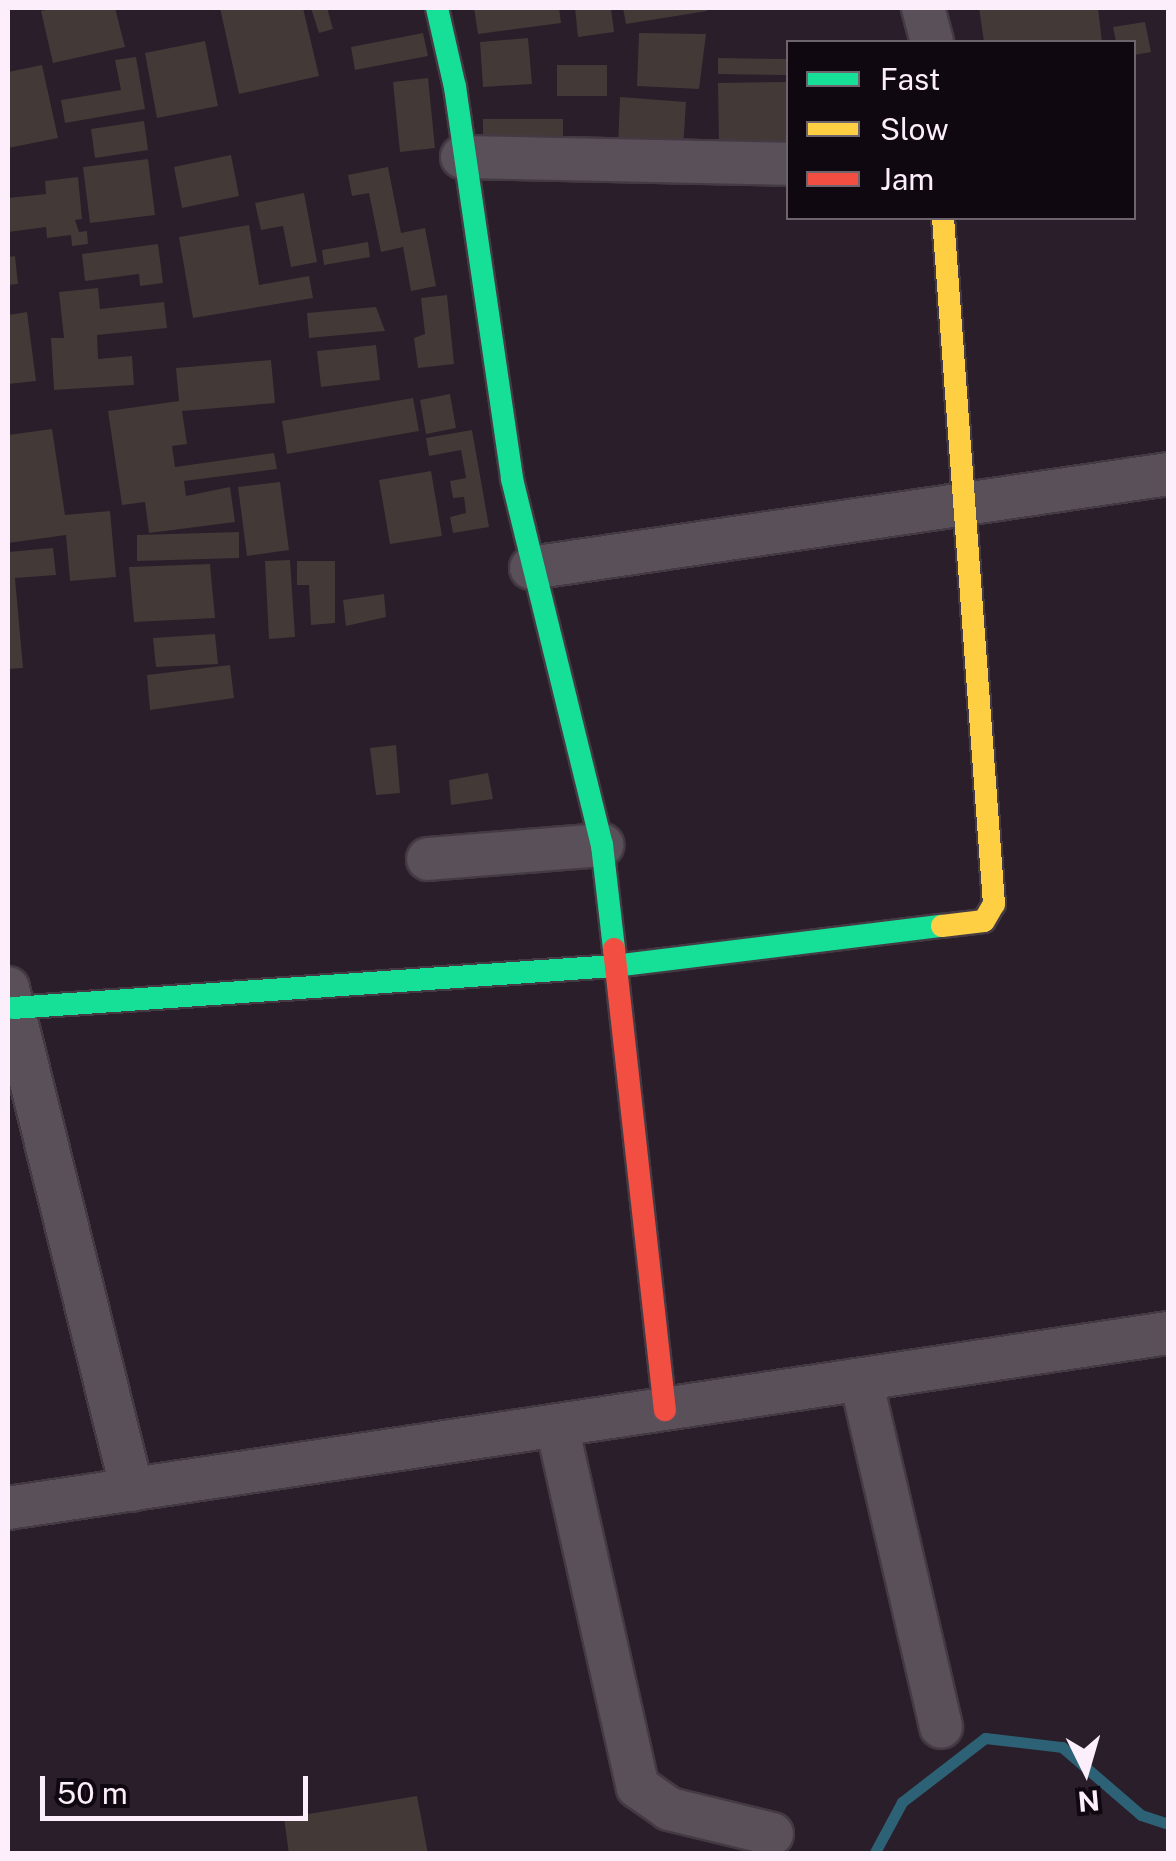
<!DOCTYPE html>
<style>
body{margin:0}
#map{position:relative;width:1176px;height:1861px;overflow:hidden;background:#291e29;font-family:"Public Sans",sans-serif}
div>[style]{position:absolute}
.stream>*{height:11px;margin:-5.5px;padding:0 5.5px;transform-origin:5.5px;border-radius:5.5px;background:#2d6175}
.building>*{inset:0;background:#433936}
.roads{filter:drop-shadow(2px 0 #443a43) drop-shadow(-2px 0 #443a43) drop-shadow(0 2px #443a43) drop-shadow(0 -2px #443a43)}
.street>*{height:42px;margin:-21px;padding:0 21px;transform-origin:21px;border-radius:21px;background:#595059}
.fast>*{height:22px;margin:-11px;padding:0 11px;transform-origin:11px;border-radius:11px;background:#16e098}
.slow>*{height:22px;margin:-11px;padding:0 11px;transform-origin:11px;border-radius:11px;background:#ffcf43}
.jam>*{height:22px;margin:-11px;padding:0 11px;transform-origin:11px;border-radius:11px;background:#f24e42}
span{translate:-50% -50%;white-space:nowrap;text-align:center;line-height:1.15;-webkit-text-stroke:8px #100810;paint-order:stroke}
.frame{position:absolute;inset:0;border:10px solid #fceefb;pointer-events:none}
.legend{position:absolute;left:786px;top:40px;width:350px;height:180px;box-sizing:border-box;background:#100810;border:2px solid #6e646e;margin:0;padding:12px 18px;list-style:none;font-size:30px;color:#fceefb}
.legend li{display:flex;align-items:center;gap:20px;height:50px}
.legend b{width:50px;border:2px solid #6e646e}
.north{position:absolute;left:1036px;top:1721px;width:100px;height:100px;-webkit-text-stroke:8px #100810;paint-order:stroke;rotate:175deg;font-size:28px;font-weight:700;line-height:40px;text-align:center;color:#fceefb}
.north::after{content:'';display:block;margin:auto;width:35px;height:45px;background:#fceefb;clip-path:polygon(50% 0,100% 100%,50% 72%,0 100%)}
.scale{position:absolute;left:40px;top:1776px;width:268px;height:45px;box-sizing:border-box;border:5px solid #fceefb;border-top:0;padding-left:12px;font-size:30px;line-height:35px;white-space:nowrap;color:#fceefb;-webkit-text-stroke:8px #100810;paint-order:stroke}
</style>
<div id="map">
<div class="stream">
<div style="left:874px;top:1854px;width:59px;rotate:-61.7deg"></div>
<div style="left:902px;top:1802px;width:105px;rotate:-37.6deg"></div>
<div style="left:985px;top:1738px;width:78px;rotate:6.7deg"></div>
<div style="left:1062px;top:1747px;width:104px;rotate:40.7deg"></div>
<div style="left:1141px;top:1815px;width:28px;rotate:18deg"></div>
</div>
<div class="building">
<div style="clip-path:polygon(56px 8px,115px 8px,125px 47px,53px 63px,41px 11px)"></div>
<div style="clip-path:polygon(220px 8px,303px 8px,319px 76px,239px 94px)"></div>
<div style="clip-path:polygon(311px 8px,327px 8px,333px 29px,319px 33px)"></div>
<div style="clip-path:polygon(474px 8px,559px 8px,561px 23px,478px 34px)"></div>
<div style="clip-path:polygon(575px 8px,611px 8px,614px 32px,578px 37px)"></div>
<div style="clip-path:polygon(623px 8px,707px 8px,707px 11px,626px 24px)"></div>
<div style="clip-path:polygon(979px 8px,1098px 8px,1102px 42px,984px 42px)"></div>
<div style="clip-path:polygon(1145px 22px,1151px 52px,1134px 55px,1134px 42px,1116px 42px,1113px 27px)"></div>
<div style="clip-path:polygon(423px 33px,428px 56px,355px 70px,351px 47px)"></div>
<div style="clip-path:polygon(639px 33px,706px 34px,699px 89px,637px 86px)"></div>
<div style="clip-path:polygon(528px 38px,532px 84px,483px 87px,480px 42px)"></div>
<div style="clip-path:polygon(205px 41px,218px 106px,157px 118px,145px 53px)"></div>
<div style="clip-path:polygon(136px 57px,145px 109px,65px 123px,61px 100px,121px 90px,115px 60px)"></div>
<div style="clip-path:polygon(718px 58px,788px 59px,788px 75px,718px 74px)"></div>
<div style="clip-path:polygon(42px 65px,58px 138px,8px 148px,8px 72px)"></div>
<div style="clip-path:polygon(557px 65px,607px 65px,607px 96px,557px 96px)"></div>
<div style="clip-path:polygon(428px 78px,435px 148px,400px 152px,393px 82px)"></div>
<div style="clip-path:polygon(788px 82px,788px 147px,719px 148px,718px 83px)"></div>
<div style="clip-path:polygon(620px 97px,686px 102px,683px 149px,618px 146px)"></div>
<div style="clip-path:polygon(483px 119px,563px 119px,563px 149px,483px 149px)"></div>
<div style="clip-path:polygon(144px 121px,148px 150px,95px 158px,91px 129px)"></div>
<div style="clip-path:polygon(231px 155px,239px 196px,182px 208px,174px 167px)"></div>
<div style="clip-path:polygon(148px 159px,155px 215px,90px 223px,83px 167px)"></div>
<div style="clip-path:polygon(388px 167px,401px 233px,425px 228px,436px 286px,411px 291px,403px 247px,381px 252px,369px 193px,352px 196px,348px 175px)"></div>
<div style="clip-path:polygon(78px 177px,82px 219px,75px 220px,79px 232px,87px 231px,88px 244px,72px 246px,71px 235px,47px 238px,46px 227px,8px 232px,8px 198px,46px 194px,45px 181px)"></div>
<div style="clip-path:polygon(304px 193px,317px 262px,291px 267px,283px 226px,261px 230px,255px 203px)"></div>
<div style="clip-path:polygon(249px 225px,259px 285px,309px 276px,313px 298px,193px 318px,179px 237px)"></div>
<div style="clip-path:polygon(368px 242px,370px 257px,324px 265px,322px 250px)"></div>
<div style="clip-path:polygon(158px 244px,163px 283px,140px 286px,139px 274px,85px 281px,82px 254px)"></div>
<div style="clip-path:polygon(15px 256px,18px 284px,8px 285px,8px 257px)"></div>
<div style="clip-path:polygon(98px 288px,100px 309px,164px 302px,167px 328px,97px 335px,98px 359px,132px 356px,134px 385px,54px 390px,51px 338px,64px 338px,59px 292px)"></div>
<div style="clip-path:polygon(447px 295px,454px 364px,418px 368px,414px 338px,425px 334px,421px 298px)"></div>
<div style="clip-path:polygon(376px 307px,385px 331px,309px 338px,307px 313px)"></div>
<div style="clip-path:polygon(27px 312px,36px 381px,8px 384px,8px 315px)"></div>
<div style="clip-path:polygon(376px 345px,380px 380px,321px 387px,317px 351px)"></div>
<div style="clip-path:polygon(271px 360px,275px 403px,182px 411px,187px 444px,172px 446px,175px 467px,274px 453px,277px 469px,184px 481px,186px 496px,230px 487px,235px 522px,149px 533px,145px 502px,122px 505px,108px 411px,179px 401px,176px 368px)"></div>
<div style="clip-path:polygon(450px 394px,456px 428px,426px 434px,420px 400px)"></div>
<div style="clip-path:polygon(413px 398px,419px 431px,287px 454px,282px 421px)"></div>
<div style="clip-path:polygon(52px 429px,65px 515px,110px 511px,116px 577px,70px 581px,66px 535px,8px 543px,8px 435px)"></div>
<div style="clip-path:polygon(472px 430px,489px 527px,453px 533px,450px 517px,466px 513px,464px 497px,453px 498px,450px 481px,466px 478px,461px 450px,429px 456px,426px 438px)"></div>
<div style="clip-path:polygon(431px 471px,442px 536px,390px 544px,379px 480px)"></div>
<div style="clip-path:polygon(280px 482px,289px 550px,247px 556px,238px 487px)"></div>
<div style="clip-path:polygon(239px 532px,239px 558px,137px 561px,137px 535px)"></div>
<div style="clip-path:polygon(53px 548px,56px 575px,15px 578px,23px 668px,8px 669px,8px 552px)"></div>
<div style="clip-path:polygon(290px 560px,295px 637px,269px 639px,265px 561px)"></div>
<div style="clip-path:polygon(297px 561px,335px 561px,335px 623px,311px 625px,309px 585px,297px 585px)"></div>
<div style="clip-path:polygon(210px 564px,215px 618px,134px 622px,129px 567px)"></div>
<div style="clip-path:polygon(384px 594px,386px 617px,346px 626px,343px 600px)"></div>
<div style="clip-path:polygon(215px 634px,218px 664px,156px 667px,153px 638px)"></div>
<div style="clip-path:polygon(230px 665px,234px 698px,150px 710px,147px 675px)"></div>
<div style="clip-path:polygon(396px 745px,400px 793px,376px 795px,370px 748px)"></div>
<div style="clip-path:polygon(488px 773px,493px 799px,451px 805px,449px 780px)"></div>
<div style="clip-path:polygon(417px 1796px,428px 1854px,289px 1854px,284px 1818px)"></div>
</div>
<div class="roads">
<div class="street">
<div style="left:923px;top:8px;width:35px;rotate:75deg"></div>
<div style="left:462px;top:157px;width:326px;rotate:1.2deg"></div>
<div style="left:531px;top:568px;width:644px;rotate:-8.39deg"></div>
<div style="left:428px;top:859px;width:175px;rotate:-4.6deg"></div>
<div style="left:8px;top:988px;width:517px;rotate:76.13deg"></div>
<div style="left:861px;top:1380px;width:356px;rotate:77deg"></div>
<div style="left:557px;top:1426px;width:370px;rotate:77.4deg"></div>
<div style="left:638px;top:1787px;width:38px;rotate:35deg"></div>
<div style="left:669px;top:1809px;width:106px;rotate:13.6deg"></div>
<div style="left:8px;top:1508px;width:1173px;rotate:-8.58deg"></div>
</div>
<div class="fast">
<div style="left:437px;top:8px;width:81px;rotate:77.2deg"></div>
<div style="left:455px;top:87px;width:396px;rotate:81.7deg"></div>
<div style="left:512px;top:479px;width:377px;rotate:76.2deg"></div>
<div style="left:602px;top:845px;width:105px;rotate:83.4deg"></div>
<div style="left:13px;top:1008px;width:602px;rotate:-4deg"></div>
<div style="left:614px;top:966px;width:330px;rotate:-7deg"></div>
</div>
<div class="slow">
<div style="left:942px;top:926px;width:42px;rotate:-6.8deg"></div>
<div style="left:984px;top:921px;width:20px;rotate:-60deg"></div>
<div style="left:994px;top:904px;width:688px;rotate:-94.25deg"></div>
</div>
<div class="jam">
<div style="left:614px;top:949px;width:464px;rotate:83.7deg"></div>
</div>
</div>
<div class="frame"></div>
<ul class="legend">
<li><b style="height:12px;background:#16e098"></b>Fast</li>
<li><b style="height:12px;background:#ffcf43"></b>Slow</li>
<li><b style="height:12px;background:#f24e42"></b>Jam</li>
</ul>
<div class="north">N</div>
<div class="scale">50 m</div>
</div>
